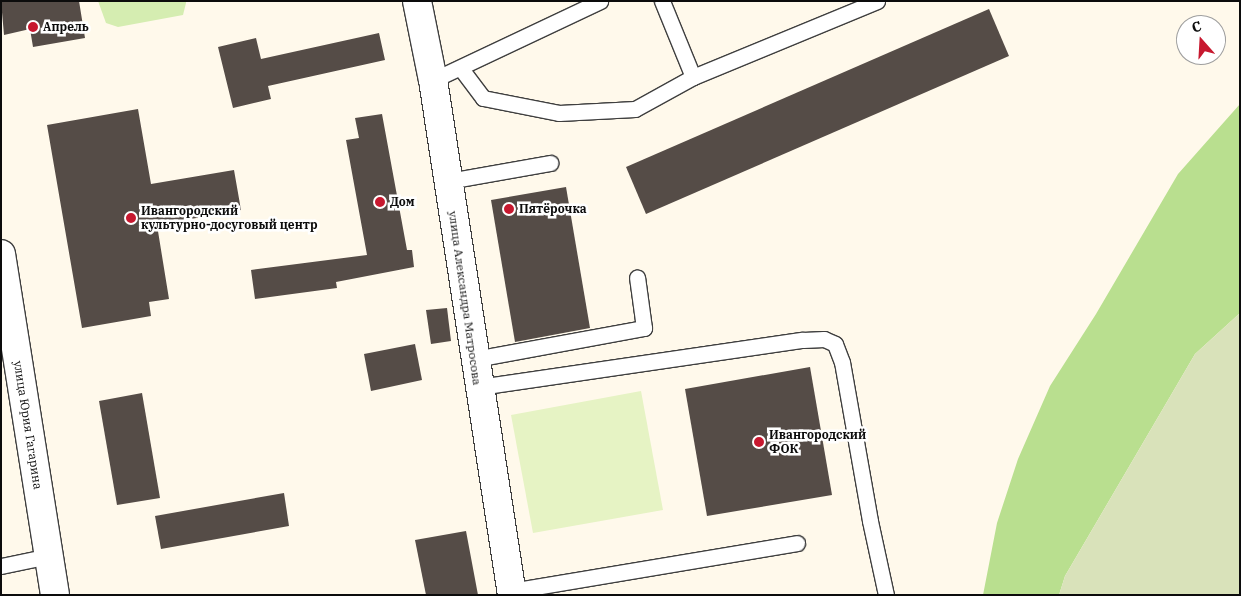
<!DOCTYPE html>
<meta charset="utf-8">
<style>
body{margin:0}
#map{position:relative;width:1241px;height:596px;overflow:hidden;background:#fff9eb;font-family:"IBM Plex Serif",serif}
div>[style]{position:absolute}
.green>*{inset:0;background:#d5edb1}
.forest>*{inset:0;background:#b9df8f}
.cemetery>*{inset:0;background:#d9e2ba}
.pitch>*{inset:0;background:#e6f3c4}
.building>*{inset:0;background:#554c47}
.roads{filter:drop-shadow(1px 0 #3f3f3f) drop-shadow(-1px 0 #3f3f3f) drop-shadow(0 1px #3f3f3f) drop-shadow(0 -1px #3f3f3f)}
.service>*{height:15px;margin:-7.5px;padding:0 7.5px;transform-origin:7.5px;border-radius:7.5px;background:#fff}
.minor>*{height:28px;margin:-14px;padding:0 14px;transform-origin:14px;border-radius:14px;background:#fff}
.tertiary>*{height:28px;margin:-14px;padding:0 14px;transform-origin:14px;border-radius:14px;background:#fff}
.dots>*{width:14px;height:14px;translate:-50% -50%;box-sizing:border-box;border:2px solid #fff;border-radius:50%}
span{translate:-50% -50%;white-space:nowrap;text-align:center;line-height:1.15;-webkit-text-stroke:5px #fff;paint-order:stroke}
.poi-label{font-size:12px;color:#0c0c0c;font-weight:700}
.left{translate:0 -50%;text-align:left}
.street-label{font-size:12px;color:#0c0c0c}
.frame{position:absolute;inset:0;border:2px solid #0c0c0c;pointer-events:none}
.north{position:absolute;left:1176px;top:15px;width:50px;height:50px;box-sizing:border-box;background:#fff;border:1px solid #9e9e9e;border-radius:50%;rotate:341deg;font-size:14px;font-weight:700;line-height:20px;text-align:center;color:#0c0c0c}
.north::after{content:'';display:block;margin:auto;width:18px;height:22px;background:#c7182f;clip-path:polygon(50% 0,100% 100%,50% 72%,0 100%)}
</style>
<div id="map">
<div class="green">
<div style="clip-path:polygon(98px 1px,186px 1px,186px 3px,183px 15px,118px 27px,106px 23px)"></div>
</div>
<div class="forest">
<div style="clip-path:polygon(1240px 104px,1240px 313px,1195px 354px,1065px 576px,1059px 595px,983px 595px,997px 523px,1018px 459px,1050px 386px,1096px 314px,1178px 174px)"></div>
</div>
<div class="cemetery">
<div style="clip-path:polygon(1240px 313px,1240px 595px,1059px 595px,1065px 576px,1195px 354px)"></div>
</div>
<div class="pitch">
<div style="clip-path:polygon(641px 391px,663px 510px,533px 533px,511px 415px)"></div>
</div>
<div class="building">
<div style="clip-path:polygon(1px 1px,79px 1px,85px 38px,33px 47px,30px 29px,4px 35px)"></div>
<div style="clip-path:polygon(989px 9px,1009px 56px,646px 214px,626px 167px)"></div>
<div style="clip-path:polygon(379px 33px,385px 60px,268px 86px,271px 99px,233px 108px,218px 47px,256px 38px,261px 59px)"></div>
<div style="clip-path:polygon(138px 109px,151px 184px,234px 170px,241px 210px,157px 225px,169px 299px,149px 302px,151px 316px,82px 328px,47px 125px)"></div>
<div style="clip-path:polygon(382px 114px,407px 250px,412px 250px,414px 267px,336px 282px,337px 288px,255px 299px,251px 270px,367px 255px,346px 140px,359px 138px,355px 118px)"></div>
<div style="clip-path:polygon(566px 187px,590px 328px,515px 342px,491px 200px)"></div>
<div style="clip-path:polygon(447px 308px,451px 341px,431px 344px,426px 310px)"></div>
<div style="clip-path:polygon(415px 344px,422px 380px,371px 391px,364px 354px)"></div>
<div style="clip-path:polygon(810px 367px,832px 495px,707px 516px,685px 389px)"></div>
<div style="clip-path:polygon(142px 393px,160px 498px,117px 505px,99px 401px)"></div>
<div style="clip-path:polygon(284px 493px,289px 526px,161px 549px,155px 516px)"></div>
<div style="clip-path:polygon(466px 531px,478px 595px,426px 595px,415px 540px)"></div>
</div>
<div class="roads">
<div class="service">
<div style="left:662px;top:1px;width:82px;rotate:67.8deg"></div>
<div style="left:462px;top:70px;width:35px;rotate:53deg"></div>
<div style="left:483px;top:98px;width:77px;rotate:11.2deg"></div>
<div style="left:559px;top:113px;width:76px;rotate:-3deg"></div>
<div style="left:635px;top:109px;width:66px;rotate:-28.9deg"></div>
<div style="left:693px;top:77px;width:199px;rotate:-22.4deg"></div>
<div style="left:433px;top:80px;width:185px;rotate:-25.3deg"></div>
<div style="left:448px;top:181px;width:104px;rotate:-10deg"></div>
<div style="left:475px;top:359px;width:172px;rotate:-10.4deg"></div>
<div style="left:644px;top:328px;width:51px;rotate:-97.8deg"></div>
<div style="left:479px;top:387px;width:327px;rotate:-8.3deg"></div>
<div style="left:803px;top:340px;width:21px;rotate:-3deg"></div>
<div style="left:824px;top:339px;width:12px;rotate:24deg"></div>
<div style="left:835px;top:344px;width:19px;rotate:69deg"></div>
<div style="left:842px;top:362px;width:161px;rotate:80deg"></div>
<div style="left:870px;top:521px;width:76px;rotate:77.8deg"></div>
<div style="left:1px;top:566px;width:49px;rotate:-11.8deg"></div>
<div style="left:511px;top:591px;width:290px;rotate:-9.5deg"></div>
</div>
<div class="minor">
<div style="left:417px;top:1px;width:81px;rotate:78.6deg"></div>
<div style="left:433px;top:80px;width:521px;rotate:81.28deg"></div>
</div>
<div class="tertiary">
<div style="left:1px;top:254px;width:345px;rotate:81deg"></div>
</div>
</div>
<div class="dots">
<div style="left:33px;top:27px;background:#c7182f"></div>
<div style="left:380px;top:202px;background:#c7182f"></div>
<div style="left:509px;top:209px;background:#c7182f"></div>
<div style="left:131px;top:218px;background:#c7182f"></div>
<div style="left:759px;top:442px;background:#c7182f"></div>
</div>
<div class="poi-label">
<span class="left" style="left:43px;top:27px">Апрель</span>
<span class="left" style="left:390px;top:202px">Дом</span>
<span class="left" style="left:519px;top:209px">Пятёрочка</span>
<span class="left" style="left:141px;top:218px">Ивангородский<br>культурно-досуговый центр</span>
<span class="left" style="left:769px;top:442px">Ивангородский<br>ФОК</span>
</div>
<div class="street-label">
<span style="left:465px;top:298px;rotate:82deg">улица Александра Матросова</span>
<span style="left:28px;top:425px;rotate:81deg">улица Юрия Гагарина</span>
</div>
<div class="frame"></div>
<div class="north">С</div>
</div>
